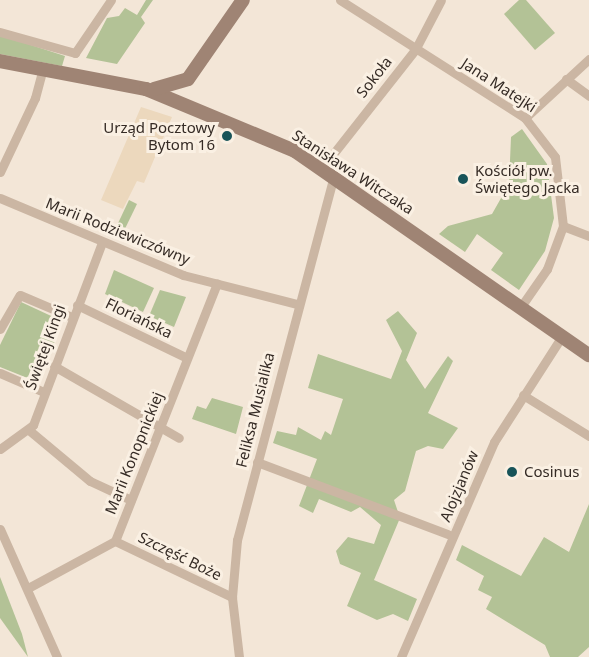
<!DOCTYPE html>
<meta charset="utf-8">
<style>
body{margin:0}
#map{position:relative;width:589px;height:657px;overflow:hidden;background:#f3e6d7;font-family:"Noto Sans",sans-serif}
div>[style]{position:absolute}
.green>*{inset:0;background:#b3c296}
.plaza>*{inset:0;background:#ecd8bd}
.street>*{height:9px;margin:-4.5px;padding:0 4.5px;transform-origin:4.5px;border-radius:4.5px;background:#cbb6a3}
.secondary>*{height:14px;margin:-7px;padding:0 7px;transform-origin:7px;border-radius:7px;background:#9f8474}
.dots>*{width:16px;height:16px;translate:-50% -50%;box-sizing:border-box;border:3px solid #faf0e3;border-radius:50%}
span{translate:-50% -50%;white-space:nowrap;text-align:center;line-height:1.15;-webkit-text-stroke:6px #faf0e3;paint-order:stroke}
.street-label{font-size:15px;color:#352b25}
.poi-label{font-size:15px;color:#352b25}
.right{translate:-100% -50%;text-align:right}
.left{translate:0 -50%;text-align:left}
</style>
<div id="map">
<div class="green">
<div style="clip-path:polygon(146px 0,153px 0,141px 17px,145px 23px,117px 64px,86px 58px,107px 18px,119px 16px,125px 8px,137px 15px)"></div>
<div style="clip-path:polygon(519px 0,526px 0,555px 33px,535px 50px,504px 14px)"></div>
<div style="clip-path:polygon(0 35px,65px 56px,62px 66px,0 54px)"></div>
<div style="clip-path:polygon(522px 129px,547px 164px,554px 218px,545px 251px,519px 290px,491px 270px,503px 253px,477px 234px,465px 252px,439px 234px,448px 226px,492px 214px,509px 184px,511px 137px)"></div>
<div style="clip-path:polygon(129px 200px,137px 204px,120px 239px,112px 236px)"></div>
<div style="clip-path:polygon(114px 270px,154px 288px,143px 312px,105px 294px)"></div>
<div style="clip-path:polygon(160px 290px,186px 297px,174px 327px,149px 316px)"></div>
<div style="clip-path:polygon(21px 302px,62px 321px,40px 383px,0 367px,0 345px)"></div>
<div style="clip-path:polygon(398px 311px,417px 333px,406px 360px,425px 389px,448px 356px,453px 361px,428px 413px,458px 428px,443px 449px,428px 446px,416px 451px,405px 491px,394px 500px,400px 518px,374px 580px,417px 599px,408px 621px,393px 614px,377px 620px,347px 606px,361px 573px,340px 564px,336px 551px,348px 537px,374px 544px,381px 525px,360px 507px,351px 512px,319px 499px,313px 513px,299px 506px,317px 459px,273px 443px,277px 431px,296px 435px,298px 427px,321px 440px,325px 431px,331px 435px,343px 399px,308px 388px,318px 354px,391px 379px,402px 351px,386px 320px)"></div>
<div style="clip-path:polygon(212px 398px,243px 407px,236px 434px,192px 419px,197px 406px,206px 409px)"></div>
<div style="clip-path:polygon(589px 504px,589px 647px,578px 657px,550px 657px,545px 645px,486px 609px,492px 597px,478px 590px,484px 576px,456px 560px,462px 545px,521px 576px,544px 537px,569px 552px)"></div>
<div style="clip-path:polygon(0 577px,22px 634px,28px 657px,0 618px)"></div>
</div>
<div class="plaza">
<div style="clip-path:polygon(141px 107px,172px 117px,144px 183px,137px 181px,123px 209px,101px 200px)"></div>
</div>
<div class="street">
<div style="left:340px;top:0;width:219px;rotate:32.5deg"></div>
<div style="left:525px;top:118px;width:49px;rotate:52.4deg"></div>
<div style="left:555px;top:157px;width:69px;rotate:83.4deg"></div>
<div style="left:563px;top:226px;width:46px;rotate:110.4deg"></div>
<div style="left:547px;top:269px;width:47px;rotate:124.7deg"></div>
<div style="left:0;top:32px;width:78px;rotate:15.6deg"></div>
<div style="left:75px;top:53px;width:64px;rotate:-55.8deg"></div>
<div style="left:566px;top:79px;width:29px;rotate:36deg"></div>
<div style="left:525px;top:118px;width:87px;rotate:-42.7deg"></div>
<div style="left:322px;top:168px;width:150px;rotate:-51.8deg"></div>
<div style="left:415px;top:50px;width:56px;rotate:-62.5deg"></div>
<div style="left:0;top:172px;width:82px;rotate:-64.7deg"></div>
<div style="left:35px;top:98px;width:28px;rotate:-75deg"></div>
<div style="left:0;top:198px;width:199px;rotate:22.8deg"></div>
<div style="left:183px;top:275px;width:118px;rotate:14.3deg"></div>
<div style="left:563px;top:226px;width:28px;rotate:21deg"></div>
<div style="left:77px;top:305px;width:122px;rotate:25.7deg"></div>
<div style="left:0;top:329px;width:39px;rotate:-60deg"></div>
<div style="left:20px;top:295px;width:56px;rotate:22.9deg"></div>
<div style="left:54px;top:366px;width:144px;rotate:29.9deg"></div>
<div style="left:0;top:373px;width:48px;rotate:23.4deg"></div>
<div style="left:523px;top:395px;width:78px;rotate:31.8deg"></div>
<div style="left:30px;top:431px;width:78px;rotate:39.8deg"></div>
<div style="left:90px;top:481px;width:45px;rotate:24.9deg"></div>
<div style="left:0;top:449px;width:41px;rotate:-36deg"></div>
<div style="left:33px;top:425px;width:196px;rotate:-69.3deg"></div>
<div style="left:257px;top:462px;width:204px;rotate:20.7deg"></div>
<div style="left:0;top:529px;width:140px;rotate:66deg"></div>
<div style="left:115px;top:541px;width:130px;rotate:25.6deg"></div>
<div style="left:28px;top:588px;width:99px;rotate:-28.4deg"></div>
<div style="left:115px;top:541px;width:277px;rotate:-68.4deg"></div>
<div style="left:239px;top:657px;width:60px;rotate:-96.7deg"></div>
<div style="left:232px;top:597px;width:57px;rotate:-85deg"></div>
<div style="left:237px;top:540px;width:377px;rotate:-75.1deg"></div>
<div style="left:401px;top:657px;width:234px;rotate:-66.6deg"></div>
<div style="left:494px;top:442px;width:126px;rotate:-57.3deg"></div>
</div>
<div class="secondary">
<div style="left:0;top:61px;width:149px;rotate:10.9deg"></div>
<div style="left:146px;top:89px;width:161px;rotate:22.6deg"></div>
<div style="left:295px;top:151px;width:358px;rotate:34.8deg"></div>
<div style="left:154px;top:89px;width:35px;rotate:-16deg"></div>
<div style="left:188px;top:79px;width:96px;rotate:-55.2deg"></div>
</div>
<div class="dots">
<div style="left:227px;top:136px;background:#185459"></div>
<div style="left:463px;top:179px;background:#185459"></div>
<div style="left:512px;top:472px;background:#185459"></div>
</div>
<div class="street-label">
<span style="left:374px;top:77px;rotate:-52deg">Sokoła</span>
<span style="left:499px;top:85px;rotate:33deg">Jana Matejki</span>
<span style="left:353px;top:172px;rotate:33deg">Stanisława Witczaka</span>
<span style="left:118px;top:231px;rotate:22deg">Marii Rodziewiczówny</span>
<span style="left:139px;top:318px;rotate:26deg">Floriańska</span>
<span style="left:45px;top:347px;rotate:-70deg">Świętej Kingi</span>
<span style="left:255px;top:410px;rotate:-76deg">Feliksa Musialika</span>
<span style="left:134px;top:453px;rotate:-68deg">Marii Konopnickiej</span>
<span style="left:459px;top:486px;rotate:-67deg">Alojzjanów</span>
<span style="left:180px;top:556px;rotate:26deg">Szczęść Boże</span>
</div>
<div class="poi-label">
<span class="right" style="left:215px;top:136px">Urząd Pocztowy<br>Bytom 16</span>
<span class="left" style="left:475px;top:179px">Kościół pw.<br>Świętego Jacka</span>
<span class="left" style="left:524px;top:472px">Cosinus</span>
</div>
</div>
